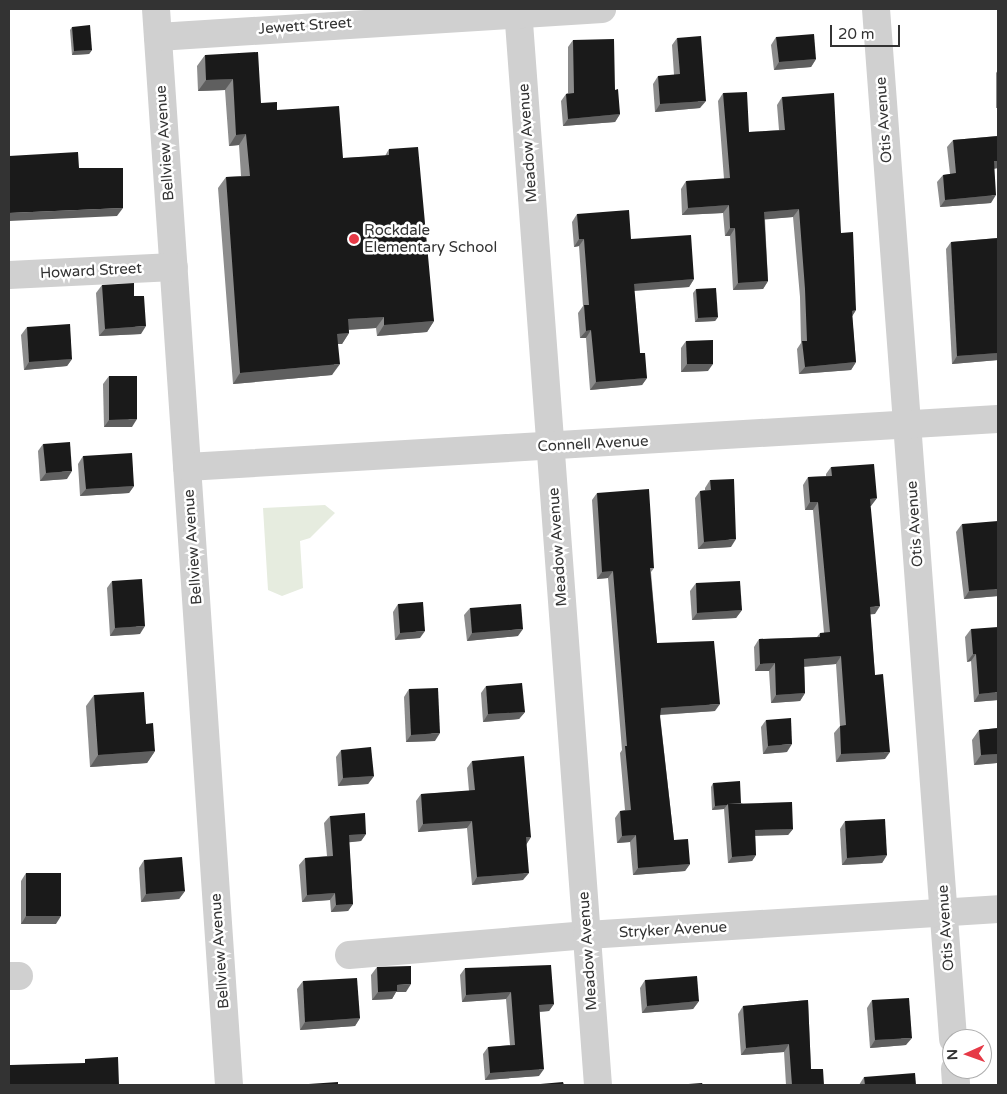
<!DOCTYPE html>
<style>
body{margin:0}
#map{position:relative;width:1007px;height:1094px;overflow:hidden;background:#fff;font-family:"Varela Round",sans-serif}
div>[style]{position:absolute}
.green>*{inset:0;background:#e6ecdf}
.minor>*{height:28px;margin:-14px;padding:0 14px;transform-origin:14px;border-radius:14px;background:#d0d0d0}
.wall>*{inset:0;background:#8c8c8c}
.shaded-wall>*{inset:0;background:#5f5f5f}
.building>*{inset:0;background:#1a1a1a}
.dots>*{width:14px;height:14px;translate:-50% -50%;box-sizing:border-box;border:2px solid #fff;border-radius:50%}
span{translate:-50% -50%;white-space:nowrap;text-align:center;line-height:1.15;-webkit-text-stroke:5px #fff;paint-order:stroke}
.street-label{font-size:15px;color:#333}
.poi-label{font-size:15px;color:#333}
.left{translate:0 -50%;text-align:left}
.frame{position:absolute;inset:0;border:10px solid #333;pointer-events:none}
.north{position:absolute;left:942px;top:1029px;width:50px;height:50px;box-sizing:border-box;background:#fff;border:1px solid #adadad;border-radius:50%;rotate:268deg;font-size:14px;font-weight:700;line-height:20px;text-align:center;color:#333}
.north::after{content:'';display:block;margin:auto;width:18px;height:22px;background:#e63946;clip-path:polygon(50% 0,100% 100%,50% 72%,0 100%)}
.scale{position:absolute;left:830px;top:25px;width:70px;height:22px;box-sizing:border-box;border:2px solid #333;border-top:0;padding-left:6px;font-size:15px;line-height:18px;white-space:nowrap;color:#333;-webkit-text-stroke:4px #fff;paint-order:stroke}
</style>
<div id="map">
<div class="green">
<div style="clip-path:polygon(325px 505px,335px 513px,310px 538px,300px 541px,303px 588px,282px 596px,268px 590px,263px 508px)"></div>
</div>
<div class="minor">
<div style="left:156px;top:9px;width:1078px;rotate:86.12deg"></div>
<div style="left:518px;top:9px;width:1079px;rotate:85.75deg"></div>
<div style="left:876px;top:9px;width:1033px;rotate:85.72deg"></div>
<div style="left:158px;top:37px;width:445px;rotate:-3.6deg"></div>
<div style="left:9px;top:275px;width:165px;rotate:-2.8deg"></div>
<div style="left:187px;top:467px;width:812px;rotate:-3.39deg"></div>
<div style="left:349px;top:955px;width:239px;rotate:-4.8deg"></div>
<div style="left:587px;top:935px;width:412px;rotate:-3.6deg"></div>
<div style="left:9px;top:976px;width:10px"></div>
<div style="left:955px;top:1069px;width:16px;rotate:86deg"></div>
</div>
<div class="wall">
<div style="clip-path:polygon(72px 27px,92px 50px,89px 54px,72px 55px,70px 30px)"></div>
<div style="clip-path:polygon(776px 37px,816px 59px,811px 67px,774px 70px,771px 45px)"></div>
<div style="clip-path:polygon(677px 38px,700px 108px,655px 112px,653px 84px,658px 76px,674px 75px,672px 45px)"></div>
<div style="clip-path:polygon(573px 40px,615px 90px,620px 114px,615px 122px,563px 126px,561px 101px,566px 94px,568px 93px,568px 47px)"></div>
<div style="clip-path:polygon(205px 55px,261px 103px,277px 110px,343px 158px,385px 156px,389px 149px,434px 321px,427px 332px,377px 336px,376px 328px,349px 330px,349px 333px,342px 344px,338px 344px,332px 375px,233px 384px,218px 188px,226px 177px,241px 176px,239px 145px,229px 146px,225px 90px,198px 91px,197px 66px)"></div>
<div style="clip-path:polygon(998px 70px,998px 108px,996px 108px,996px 73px)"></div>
<div style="clip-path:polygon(723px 93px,749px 132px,779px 130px,777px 105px,782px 97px,841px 233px,856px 310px,852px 316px,856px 362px,851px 370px,799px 374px,797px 349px,801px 343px,800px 297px,793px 217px,765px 219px,768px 281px,763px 289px,733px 290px,730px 236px,725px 236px,723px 213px,682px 215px,681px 189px,686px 181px,724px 179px,718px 101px)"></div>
<div style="clip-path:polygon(998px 136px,998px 168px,994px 169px,991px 203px,940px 207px,937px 182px,943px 175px,950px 174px,947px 147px,953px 140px)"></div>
<div style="clip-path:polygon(577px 214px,631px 239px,694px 279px,689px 287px,634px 291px,640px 353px,647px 378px,642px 385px,590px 390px,586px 338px,580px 338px,578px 313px,583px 306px,579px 246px,574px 247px,572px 222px)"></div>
<div style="clip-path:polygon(998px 238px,998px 360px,952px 364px,946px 249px,951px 242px)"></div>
<div style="clip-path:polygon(102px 285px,141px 334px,99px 336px,96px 293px)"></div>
<div style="clip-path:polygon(696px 289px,718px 317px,715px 321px,695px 322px,693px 293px)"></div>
<div style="clip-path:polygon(27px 327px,72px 359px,67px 366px,24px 370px,21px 335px)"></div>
<div style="clip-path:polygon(686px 341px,708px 371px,681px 372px,681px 348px)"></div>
<div style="clip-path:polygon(109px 376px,132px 427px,104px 427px,103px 384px)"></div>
<div style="clip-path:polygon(43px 444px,67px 479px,40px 481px,38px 451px)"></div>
<div style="clip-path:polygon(83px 456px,134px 486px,129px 493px,80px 496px,78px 464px)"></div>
<div style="clip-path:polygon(831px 467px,877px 498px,870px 506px,875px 614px,870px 614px,875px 675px,885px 759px,836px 762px,834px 733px,840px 726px,836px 664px,804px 667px,805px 693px,800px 701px,771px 703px,769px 671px,755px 671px,754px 647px,759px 639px,817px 637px,820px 633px,824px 633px,813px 510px,805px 510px,803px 485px,808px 477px,826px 476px,826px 474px)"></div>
<div style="clip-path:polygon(710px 480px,731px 547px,698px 549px,695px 498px,700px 491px,705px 490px,705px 488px)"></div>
<div style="clip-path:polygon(597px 493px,654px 568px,651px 572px,657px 643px,715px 711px,660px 715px,674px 840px,690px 864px,685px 871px,633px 875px,630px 842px,617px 843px,615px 818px,620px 811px,625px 810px,620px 753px,622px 750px,608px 578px,597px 579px,592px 500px)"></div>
<div style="clip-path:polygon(962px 524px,998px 596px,964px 599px,956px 532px)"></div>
<div style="clip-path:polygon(112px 581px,140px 634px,110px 636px,107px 588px)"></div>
<div style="clip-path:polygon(696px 583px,742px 610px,736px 618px,692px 620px,690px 591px)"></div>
<div style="clip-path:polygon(398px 604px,420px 638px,395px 640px,393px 612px)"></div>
<div style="clip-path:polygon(470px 608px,518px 636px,467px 641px,464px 615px)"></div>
<div style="clip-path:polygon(971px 629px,998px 700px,974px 702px,971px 661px,967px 662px,965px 637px)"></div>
<div style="clip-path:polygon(486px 686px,525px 712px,519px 719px,483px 722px,481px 693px)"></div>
<div style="clip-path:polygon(409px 689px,435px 741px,406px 742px,404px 697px)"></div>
<div style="clip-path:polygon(94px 695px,146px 724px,155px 751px,147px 763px,90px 767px,86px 706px)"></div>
<div style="clip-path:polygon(766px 720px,787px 752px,763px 754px,761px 727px)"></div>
<div style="clip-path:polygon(998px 728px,998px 849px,997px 849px,997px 763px,974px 765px,972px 740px,979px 730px)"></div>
<div style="clip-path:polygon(341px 750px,374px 776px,368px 784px,338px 786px,336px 757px)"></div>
<div style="clip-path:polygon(472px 761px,531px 837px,526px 844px,523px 880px,472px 885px,467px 828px,418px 832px,416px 801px,421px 794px,469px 791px,467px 768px)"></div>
<div style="clip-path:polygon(713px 783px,741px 803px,793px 829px,788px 835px,755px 835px,756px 855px,752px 861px,728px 863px,724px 809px,712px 810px,711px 787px)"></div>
<div style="clip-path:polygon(330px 816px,366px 834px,361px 841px,349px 842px,353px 904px,348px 911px,331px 912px,330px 900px,302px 902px,299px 865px,305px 858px,327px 856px,324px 823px)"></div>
<div style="clip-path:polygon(845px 821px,887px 855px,882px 863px,842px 865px,840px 829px)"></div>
<div style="clip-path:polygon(144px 860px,185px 891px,179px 899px,141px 902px,139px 868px)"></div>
<div style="clip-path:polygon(26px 873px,56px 924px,21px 924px,21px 881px)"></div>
<div style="clip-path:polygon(377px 967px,406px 992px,396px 992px,392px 999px,372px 1000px,371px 975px)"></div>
<div style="clip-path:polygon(465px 968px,554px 1004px,549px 1011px,540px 1012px,539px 1076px,485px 1080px,483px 1054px,488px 1047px,510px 1045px,506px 999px,462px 1002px,460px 975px)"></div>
<div style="clip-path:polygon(645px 980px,699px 1001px,693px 1009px,642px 1013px,640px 988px)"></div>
<div style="clip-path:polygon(303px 981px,360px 1018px,355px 1026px,300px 1030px,297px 989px)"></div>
<div style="clip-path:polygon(808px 1000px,811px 1069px,824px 1085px,786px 1085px,784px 1052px,741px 1055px,738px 1014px,743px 1006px)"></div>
<div style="clip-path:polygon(872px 1000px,906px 1045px,870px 1048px,867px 1008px)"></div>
<div style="clip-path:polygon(864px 1077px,916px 1085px,859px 1085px)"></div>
</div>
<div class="shaded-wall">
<div style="clip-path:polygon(92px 50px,89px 54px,72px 55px,74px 51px)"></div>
<div style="clip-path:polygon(816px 59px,811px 67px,774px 70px,779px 62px)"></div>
<div style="clip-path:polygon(233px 79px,225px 90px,198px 91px,206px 80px)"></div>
<div style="clip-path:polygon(706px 101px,700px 108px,655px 112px,660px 104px)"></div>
<div style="clip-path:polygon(620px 114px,615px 122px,563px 126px,568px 119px)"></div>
<div style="clip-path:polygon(246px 134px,239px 145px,229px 146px,236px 135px)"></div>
<div style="clip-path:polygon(994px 161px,998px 161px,998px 168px,988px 169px)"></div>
<div style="clip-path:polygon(996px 195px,991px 203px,940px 207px,945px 200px)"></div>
<div style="clip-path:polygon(729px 205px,723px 213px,682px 215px,688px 208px)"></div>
<div style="clip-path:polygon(123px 208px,117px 216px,9px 221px,9px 213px)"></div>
<div style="clip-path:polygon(799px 209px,793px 217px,759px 220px,764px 212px)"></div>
<div style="clip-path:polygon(730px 228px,735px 228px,730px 236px,725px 236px)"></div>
<div style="clip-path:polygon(579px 239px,584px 239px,579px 246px,574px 247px)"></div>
<div style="clip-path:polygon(694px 279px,689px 287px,629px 291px,634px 284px)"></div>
<div style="clip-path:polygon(768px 281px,763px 289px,733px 290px,738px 283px)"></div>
<div style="clip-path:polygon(856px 310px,851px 318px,852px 311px)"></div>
<div style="clip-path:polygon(384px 317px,376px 328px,341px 330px,348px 319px)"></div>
<div style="clip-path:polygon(718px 317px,715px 321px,695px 322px,698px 318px)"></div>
<div style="clip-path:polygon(434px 321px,427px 332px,377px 336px,384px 325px)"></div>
<div style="clip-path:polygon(146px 326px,141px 334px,99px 336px,105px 329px)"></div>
<div style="clip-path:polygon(591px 330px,586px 338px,580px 338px,586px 331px)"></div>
<div style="clip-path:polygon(349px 333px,342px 344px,330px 344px,337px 334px)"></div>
<div style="clip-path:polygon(998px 353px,998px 360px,952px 364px,957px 356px)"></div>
<div style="clip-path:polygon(72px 359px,67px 366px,24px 370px,29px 362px)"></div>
<div style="clip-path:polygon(856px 362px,851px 370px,799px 374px,805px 367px)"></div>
<div style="clip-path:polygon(340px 364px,332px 375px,233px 384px,240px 373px)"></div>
<div style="clip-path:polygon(687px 364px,713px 364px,708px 371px,681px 372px)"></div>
<div style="clip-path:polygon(647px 378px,642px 385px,590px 390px,596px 382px)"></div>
<div style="clip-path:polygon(137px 419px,132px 427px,104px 427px,109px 420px)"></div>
<div style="clip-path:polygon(72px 471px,67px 479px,40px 481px,46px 473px)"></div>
<div style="clip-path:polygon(134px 486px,129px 493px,80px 496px,86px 489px)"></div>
<div style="clip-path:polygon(877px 498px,871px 506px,864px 506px,870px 499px)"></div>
<div style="clip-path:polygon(810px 502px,818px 502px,813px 510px,805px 510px)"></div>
<div style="clip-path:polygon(736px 539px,731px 547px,698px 549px,704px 542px)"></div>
<div style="clip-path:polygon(613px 571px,608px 578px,597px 579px,602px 572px)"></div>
<div style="clip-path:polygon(998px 589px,998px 596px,964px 599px,969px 591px)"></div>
<div style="clip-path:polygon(880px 606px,875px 614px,864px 615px,870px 607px)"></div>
<div style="clip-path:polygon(742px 610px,736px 618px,692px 620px,697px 613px)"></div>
<div style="clip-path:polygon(145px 626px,140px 634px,110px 636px,115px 628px)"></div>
<div style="clip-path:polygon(523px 629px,518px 636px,467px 641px,472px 633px)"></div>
<div style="clip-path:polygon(425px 631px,420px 638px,395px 640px,400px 633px)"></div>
<div style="clip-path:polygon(973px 654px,976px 654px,971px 661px,967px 662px)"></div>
<div style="clip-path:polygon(841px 656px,836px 664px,798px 667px,804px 659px)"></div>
<div style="clip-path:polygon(775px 663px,769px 671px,755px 671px,760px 664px)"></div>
<div style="clip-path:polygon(998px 692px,998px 700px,974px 702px,979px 694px)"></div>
<div style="clip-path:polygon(805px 693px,800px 701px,771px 703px,776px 695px)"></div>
<div style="clip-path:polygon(720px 704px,715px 711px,656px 715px,661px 708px)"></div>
<div style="clip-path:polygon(525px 712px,519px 719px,483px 722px,488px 714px)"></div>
<div style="clip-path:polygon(440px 733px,435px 741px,406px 742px,411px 735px)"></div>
<div style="clip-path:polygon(792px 744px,787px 752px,763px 754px,768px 746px)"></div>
<div style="clip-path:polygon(155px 751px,147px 763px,90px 767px,98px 755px)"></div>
<div style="clip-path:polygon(890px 752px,885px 759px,836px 762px,841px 754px)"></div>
<div style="clip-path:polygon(998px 754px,998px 761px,997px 763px,974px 765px,981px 755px)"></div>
<div style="clip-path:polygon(374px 776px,368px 784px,338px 786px,343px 778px)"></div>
<div style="clip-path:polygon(727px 805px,724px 809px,712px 810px,715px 806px)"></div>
<div style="clip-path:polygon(472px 821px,467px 828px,418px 832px,423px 824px)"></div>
<div style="clip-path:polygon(793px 829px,788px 835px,750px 836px,755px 830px)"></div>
<div style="clip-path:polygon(366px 834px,361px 841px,343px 843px,349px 835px)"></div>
<div style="clip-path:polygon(636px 835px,630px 842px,617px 843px,622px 836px)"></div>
<div style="clip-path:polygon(526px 837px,531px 837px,526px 845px)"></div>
<div style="clip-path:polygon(756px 855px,752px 861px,728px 863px,732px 857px)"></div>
<div style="clip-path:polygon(887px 855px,882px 863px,842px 865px,847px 858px)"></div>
<div style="clip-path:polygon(690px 864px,685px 871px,633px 875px,638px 868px)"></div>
<div style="clip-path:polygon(529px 873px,523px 880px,472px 885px,477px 877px)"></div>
<div style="clip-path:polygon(185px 891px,179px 899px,141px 902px,146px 894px)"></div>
<div style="clip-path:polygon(335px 893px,330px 900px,302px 902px,307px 895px)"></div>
<div style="clip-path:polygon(353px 904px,348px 911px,331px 912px,336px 905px)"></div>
<div style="clip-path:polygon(26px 916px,61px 916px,56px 924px,21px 924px)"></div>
<div style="clip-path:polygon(411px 984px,406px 992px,396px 992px,392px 999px,372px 1000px,378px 992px,397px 985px)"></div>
<div style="clip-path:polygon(511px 992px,506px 999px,462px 1002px,466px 995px)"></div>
<div style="clip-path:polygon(699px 1001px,693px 1009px,642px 1013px,647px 1006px)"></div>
<div style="clip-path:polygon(554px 1004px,549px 1011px,534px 1012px,539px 1005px)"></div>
<div style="clip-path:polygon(360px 1018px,355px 1026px,300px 1030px,305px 1022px)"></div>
<div style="clip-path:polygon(912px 1038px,906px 1045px,870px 1048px,875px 1040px)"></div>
<div style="clip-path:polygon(789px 1044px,784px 1052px,741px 1055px,746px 1048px)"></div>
<div style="clip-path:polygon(544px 1069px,539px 1076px,485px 1080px,490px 1073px)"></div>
</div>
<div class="building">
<div style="clip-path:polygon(90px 25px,92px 50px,74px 51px,72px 27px)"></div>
<div style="clip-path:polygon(814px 34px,816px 59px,779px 62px,776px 37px)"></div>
<div style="clip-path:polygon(701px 36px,706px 101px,660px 104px,658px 76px,680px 74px,677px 38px)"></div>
<div style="clip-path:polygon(614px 39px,615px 90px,618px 89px,620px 114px,568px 119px,566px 94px,574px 93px,573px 40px)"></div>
<div style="clip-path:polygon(258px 52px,261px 103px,277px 102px,277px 110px,339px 106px,343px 158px,389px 155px,389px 149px,418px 147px,434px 321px,384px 325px,384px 317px,348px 319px,349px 333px,337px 334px,340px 364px,240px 373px,226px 177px,250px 176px,246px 134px,236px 135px,233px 79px,206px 80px,205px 55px)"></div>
<div style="clip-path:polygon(747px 92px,749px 132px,785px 130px,782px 97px,834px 93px,841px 233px,853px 232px,856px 310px,852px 311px,856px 362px,805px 367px,802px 341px,807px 341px,805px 289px,799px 209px,764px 212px,768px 281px,738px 283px,735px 228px,730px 228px,729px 205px,688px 208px,686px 181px,730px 178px,723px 93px)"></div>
<div style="clip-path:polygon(998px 136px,998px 161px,994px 161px,996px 195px,945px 200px,943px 175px,956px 173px,953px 140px)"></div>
<div style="clip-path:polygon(78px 152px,79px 168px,123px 168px,123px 208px,9px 213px,9px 156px)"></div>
<div style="clip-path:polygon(629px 210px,631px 239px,691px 235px,694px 279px,634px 284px,640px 353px,645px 353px,647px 378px,596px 382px,591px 330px,586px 331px,584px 305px,589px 305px,584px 239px,579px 239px,577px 214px)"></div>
<div style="clip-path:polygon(998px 238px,998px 353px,957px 356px,951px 242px)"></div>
<div style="clip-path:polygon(134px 283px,134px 296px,144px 296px,146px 326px,105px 329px,102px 285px)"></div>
<div style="clip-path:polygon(716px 288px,718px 317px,698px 318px,696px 289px)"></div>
<div style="clip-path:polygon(70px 324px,72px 359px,29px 362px,27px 327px)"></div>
<div style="clip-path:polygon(713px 340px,713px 364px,687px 364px,686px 341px)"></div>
<div style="clip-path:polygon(109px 376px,137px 376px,137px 419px,109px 420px)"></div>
<div style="clip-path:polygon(70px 442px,72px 471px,46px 473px,43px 444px)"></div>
<div style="clip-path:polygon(132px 453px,134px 486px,86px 489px,83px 456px)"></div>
<div style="clip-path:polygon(874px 464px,877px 498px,870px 499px,880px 606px,870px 607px,875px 675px,883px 674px,890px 752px,841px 754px,840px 726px,846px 725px,841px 656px,804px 659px,805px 693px,776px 695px,775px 663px,760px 664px,759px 639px,820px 637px,820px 633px,830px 632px,818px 502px,810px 502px,808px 477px,832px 476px,831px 467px)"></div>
<div style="clip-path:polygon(734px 479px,736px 539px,704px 542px,700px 491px,711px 490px,710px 480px)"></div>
<div style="clip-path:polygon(649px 489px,654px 568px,650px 568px,657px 643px,714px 641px,720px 704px,661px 708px,660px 717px,674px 840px,688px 839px,690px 864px,638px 868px,636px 835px,622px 836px,620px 811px,631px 810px,625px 746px,627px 746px,613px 571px,602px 572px,597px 493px)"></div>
<div style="clip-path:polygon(998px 521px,998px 589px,969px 591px,962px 524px)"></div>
<div style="clip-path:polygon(142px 579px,145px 626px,115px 628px,112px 581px)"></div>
<div style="clip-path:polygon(740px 581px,742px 610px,697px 613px,696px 583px)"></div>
<div style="clip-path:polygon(423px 602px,425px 631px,400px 633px,398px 604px)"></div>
<div style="clip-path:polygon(521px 604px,523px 629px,472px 633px,470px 608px)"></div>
<div style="clip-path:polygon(998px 627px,998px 692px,979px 694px,976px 654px,973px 654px,971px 629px)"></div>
<div style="clip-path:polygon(522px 683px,525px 712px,488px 714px,486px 686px)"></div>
<div style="clip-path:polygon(438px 688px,440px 733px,411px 735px,409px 689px)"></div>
<div style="clip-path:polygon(144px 692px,146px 724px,153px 723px,155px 751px,98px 755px,94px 695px)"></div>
<div style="clip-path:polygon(791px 718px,792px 744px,768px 746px,766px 720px)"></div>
<div style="clip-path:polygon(998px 728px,998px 754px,981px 755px,979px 730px)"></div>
<div style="clip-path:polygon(371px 747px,374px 776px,343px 778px,341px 750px)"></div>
<div style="clip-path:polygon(524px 756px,531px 837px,526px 837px,529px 873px,477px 877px,472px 821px,423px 824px,421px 794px,475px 790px,472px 761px)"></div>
<div style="clip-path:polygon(740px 781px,741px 803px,728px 804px,727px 805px,715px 806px,713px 783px)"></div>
<div style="clip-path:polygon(792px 802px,793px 829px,755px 830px,756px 855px,732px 857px,728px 804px)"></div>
<div style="clip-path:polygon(365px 813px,366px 834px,349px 835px,353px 904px,336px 905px,335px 893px,307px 895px,305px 858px,333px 856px,330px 816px)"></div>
<div style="clip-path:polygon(885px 819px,887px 855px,847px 858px,845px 821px)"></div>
<div style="clip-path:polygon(182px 857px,185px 891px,146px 894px,144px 860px)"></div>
<div style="clip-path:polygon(26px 873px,61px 873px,61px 916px,26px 916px)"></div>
<div style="clip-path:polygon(551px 965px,554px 1004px,539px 1005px,544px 1069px,490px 1073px,488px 1047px,515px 1045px,511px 992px,466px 995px,465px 968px)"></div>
<div style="clip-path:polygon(411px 966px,411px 984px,397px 985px,397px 991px,378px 992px,377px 967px)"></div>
<div style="clip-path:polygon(697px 976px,699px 1001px,647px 1006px,645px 980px)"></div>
<div style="clip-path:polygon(357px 978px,360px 1018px,305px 1022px,303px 981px)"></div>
<div style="clip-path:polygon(909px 998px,912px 1038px,875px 1040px,872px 1000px)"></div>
<div style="clip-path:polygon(808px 1000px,811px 1069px,823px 1069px,824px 1085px,792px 1085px,789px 1044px,746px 1048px,743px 1006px)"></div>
<div style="clip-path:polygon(9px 1047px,10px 1065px,85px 1063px,85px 1059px,118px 1057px,119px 1085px,9px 1085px)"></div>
<div style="clip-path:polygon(915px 1073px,916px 1085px,865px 1085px,864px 1077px)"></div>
<div style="clip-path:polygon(338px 1082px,338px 1085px,294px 1085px)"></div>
<div style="clip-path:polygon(563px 1082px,564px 1085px,529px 1085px)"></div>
<div style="clip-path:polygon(702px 1083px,703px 1085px,675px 1085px)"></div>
</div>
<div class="dots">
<div style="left:354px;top:239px;background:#e63946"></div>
</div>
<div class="street-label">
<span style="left:305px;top:26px;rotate:-4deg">Jewett Street</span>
<span style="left:884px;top:120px;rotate:-94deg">Otis Avenue</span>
<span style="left:165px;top:143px;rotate:-94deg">Bellview Avenue</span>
<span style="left:528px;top:143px;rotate:-94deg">Meadow Avenue</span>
<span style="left:91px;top:271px;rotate:-3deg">Howard Street</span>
<span style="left:593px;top:444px;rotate:-3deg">Connell Avenue</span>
<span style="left:915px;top:524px;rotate:-94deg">Otis Avenue</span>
<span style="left:193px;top:547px;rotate:-94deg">Bellview Avenue</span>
<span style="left:558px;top:547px;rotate:-94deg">Meadow Avenue</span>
<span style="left:946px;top:928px;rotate:-94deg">Otis Avenue</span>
<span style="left:673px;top:930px;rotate:-3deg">Stryker Avenue</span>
<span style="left:220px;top:951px;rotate:-94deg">Bellview Avenue</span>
<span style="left:588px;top:951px;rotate:-94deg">Meadow Avenue</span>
</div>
<div class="poi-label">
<span class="left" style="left:364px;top:239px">Rockdale<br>Elementary School</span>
</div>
<div class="frame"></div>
<div class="north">N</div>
<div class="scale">20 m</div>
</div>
